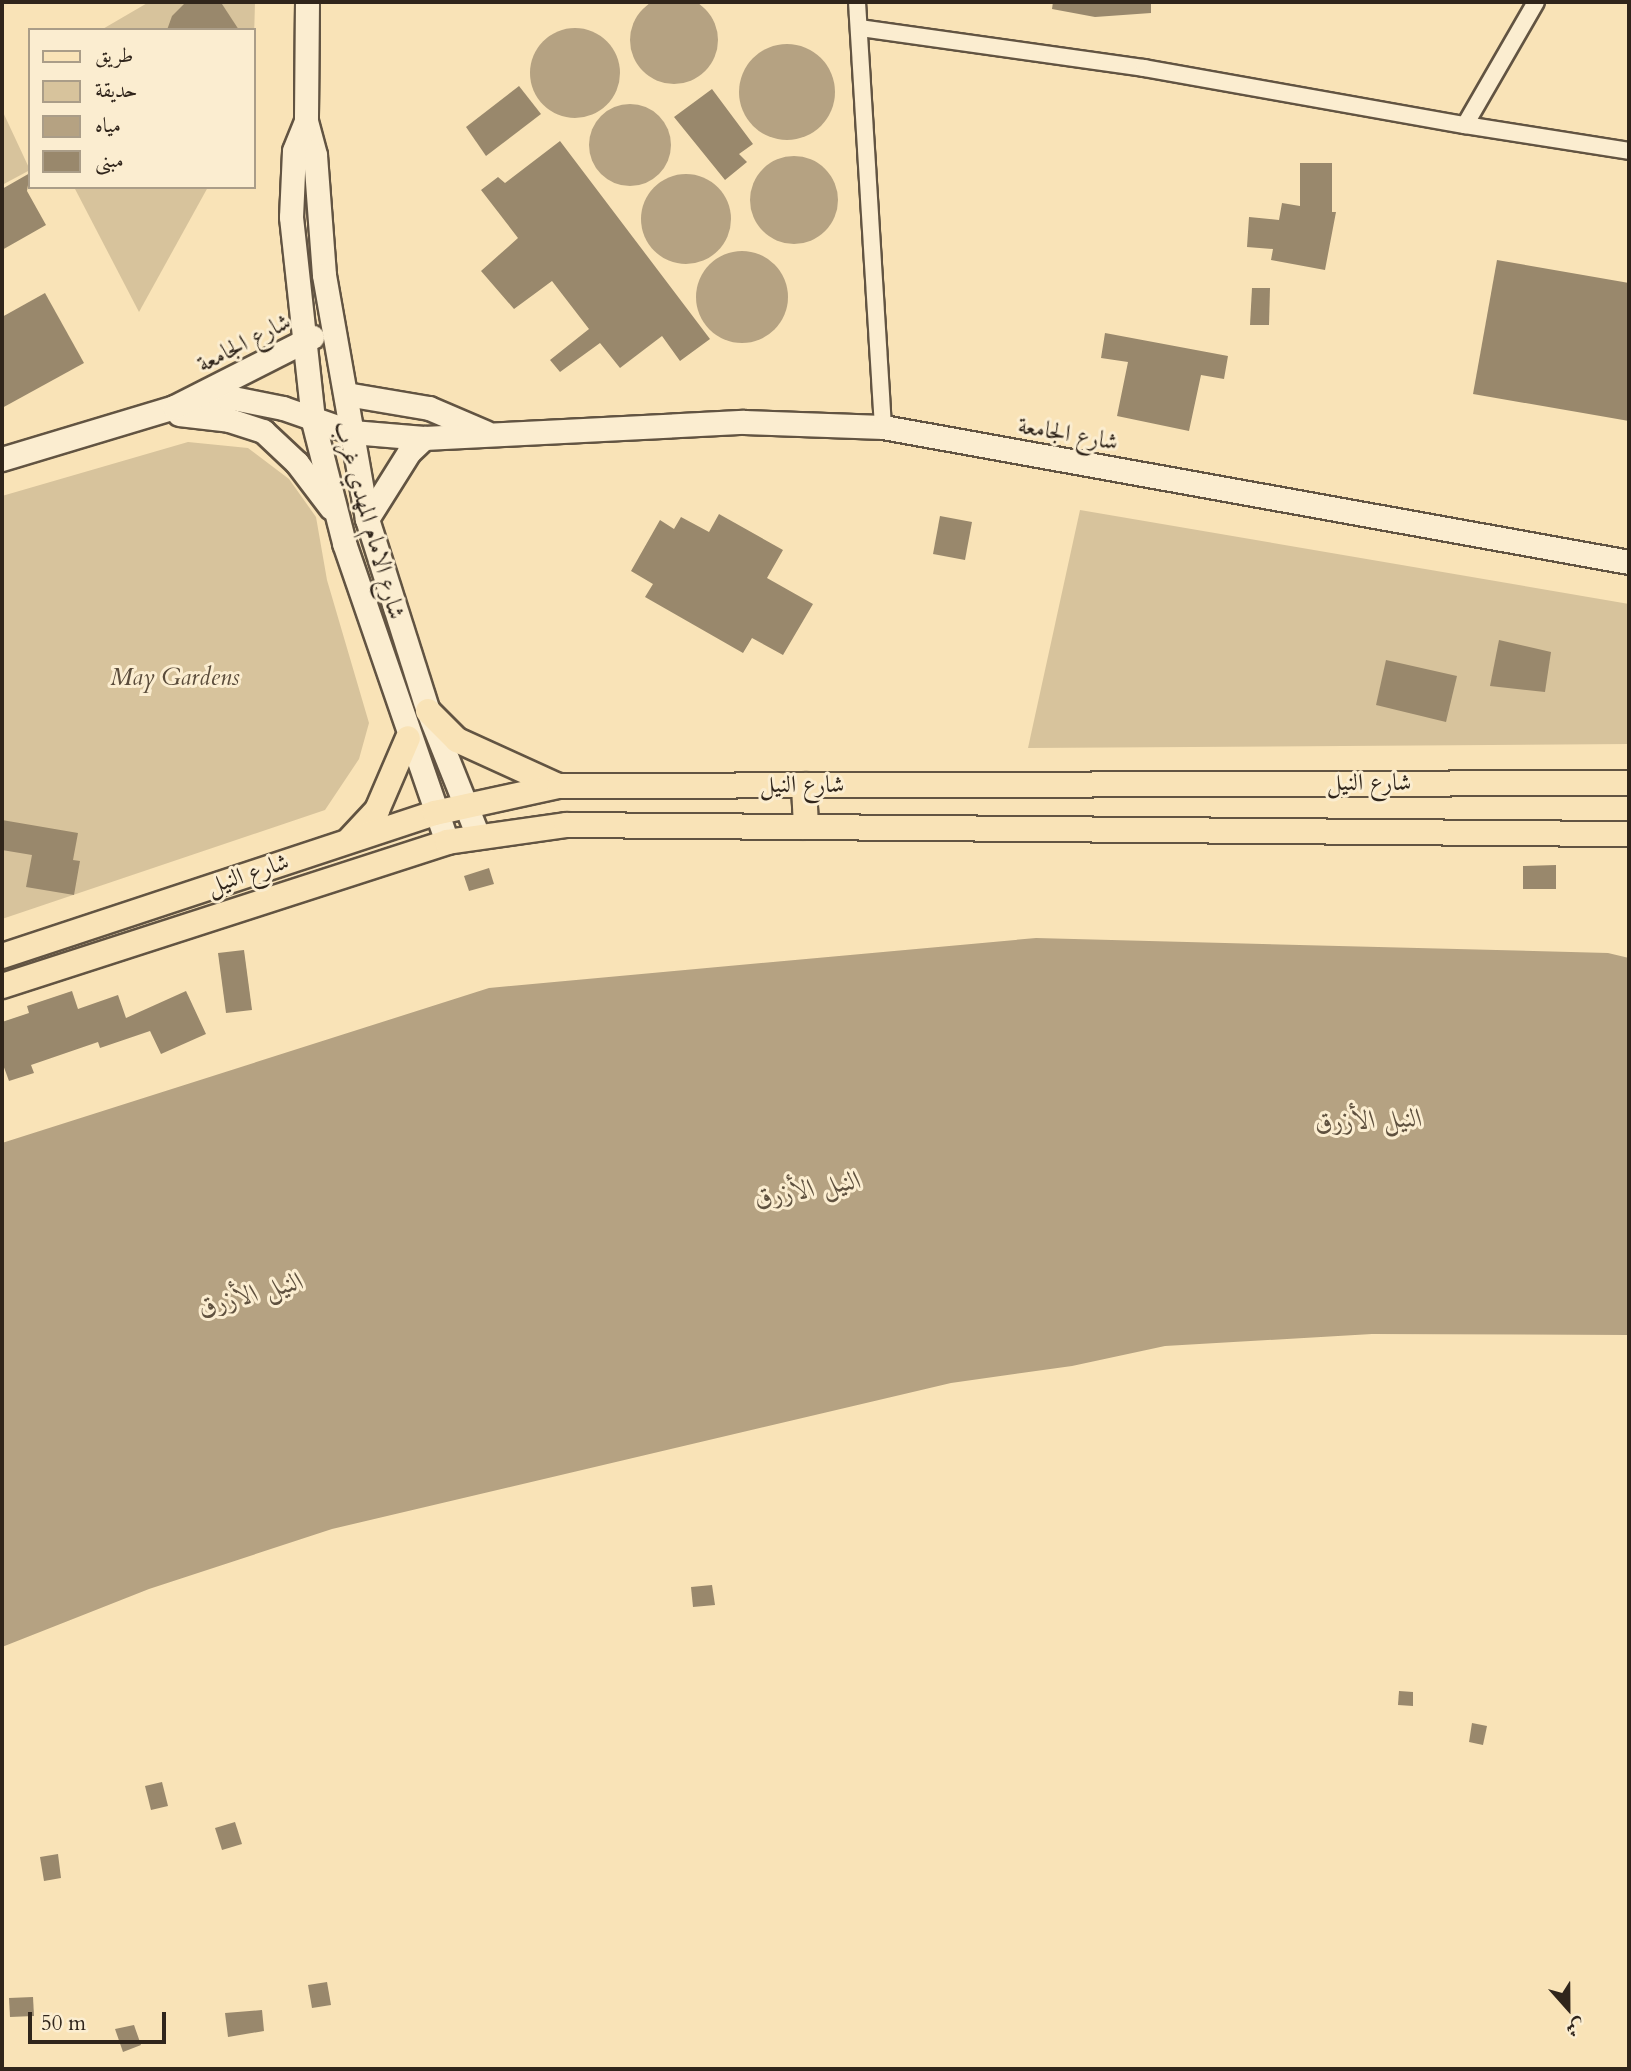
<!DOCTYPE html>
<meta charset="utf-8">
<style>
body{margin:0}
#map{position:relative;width:1631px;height:2071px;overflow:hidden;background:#f9e3b7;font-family:Cardo,Amiri,serif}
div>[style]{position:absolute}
.green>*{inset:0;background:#d7c39c}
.water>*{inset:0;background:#b5a282}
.round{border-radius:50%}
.building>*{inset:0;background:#99886c}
.roads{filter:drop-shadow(2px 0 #625442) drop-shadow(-2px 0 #625442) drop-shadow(0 2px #625442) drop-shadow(0 -2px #625442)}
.minor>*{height:16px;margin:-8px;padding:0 8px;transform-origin:8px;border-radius:8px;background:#fbedd0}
.secondary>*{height:23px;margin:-11.5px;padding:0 11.5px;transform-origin:11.5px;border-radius:11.5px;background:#fbedd0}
.primary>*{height:24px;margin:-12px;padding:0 12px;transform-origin:12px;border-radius:12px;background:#f9e3b7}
span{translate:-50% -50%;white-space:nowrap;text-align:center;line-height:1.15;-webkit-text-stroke:6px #fbedd0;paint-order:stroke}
.street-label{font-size:24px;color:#30251b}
.park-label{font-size:24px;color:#5a4c3b;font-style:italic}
.water-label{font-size:26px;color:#5f513f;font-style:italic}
.frame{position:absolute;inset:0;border:4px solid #30251b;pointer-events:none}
.legend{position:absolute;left:28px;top:28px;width:228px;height:161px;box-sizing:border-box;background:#fbedd0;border:2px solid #aa9d88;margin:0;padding:9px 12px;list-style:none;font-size:21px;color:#30251b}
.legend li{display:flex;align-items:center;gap:14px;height:35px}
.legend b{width:35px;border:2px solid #aa9d88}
.north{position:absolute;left:1533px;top:1973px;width:70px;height:70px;-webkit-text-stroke:5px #fbedd0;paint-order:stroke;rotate:159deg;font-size:19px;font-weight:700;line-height:28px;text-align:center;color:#30251b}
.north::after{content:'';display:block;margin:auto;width:24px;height:32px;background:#30251b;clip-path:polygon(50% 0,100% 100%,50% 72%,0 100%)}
.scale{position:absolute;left:28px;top:2012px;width:138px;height:32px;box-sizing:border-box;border:4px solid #30251b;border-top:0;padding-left:9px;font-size:21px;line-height:24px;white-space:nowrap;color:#30251b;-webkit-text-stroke:5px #fbedd0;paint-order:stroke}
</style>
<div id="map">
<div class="green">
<div style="clip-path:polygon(149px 2px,255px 2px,254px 39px,254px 30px,101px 30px)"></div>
<div style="clip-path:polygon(2px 110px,30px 170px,2px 185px)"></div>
<div style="clip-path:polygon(74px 187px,208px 187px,139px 312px)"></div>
<div style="clip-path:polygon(188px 442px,248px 448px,289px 479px,316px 517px,327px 580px,369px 723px,359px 759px,325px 810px,2px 919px,2px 496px)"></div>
<div style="clip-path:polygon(1080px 510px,1629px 604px,1629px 744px,1028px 748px)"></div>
</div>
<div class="water">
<div class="round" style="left:630px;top:-4px;width:88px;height:88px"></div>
<div class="round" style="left:530px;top:28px;width:90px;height:90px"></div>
<div class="round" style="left:739px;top:44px;width:96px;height:96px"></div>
<div class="round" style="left:589px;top:104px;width:82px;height:82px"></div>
<div class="round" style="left:750px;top:156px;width:88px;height:88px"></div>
<div class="round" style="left:641px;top:174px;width:90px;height:90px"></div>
<div class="round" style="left:696px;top:251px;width:92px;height:92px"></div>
<div style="clip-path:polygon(1036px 938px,1608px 953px,1629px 958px,1629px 1335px,1372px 1334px,1165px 1346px,1072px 1366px,951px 1383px,332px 1529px,149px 1589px,2px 1647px,2px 1143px,489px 988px)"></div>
</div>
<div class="building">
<div style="clip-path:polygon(186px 2px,222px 4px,239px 30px,167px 30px,172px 16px)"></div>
<div style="clip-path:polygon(1053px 2px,1151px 2px,1151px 13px,1095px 17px,1052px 9px)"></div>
<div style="clip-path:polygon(519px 86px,541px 114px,486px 156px,466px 127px)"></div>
<div style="clip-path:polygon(712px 89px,753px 144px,739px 154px,747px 162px,725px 180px,674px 117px)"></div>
<div style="clip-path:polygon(560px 141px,710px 339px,680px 361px,662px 336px,620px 368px,600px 343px,560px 372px,550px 360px,589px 329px,552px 281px,514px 309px,481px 271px,518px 238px,481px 190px,498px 177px,505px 183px)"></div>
<div style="clip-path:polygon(1300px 163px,1332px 163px,1332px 212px,1336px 212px,1325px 270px,1271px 260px,1273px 249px,1247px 247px,1249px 217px,1279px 220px,1282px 203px,1300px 206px)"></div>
<div style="clip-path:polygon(30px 173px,27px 191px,46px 225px,2px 250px,2px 189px)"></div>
<div style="clip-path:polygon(1497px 260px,1629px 283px,1629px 421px,1473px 394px)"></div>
<div style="clip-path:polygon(1252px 288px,1270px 288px,1269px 325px,1250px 325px)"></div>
<div style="clip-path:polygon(45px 293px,84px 363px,2px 408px,2px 317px)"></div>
<div style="clip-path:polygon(1105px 333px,1228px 356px,1224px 379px,1201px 375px,1189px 431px,1117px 416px,1128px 362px,1101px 358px)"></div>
<div style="clip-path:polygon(719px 514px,783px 550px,767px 578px,813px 604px,783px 655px,752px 638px,743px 653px,645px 597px,653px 584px,631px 571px,660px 520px,674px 529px,681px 517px,709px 532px)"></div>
<div style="clip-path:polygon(940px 516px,972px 522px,965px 560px,933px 554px)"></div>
<div style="clip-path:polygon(1499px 640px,1551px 652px,1545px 692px,1490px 686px)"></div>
<div style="clip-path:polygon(1386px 660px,1457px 676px,1446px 722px,1376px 705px)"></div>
<div style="clip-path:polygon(2px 820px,78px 833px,73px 860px,80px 861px,74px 895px,26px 887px,32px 855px,2px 850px)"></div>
<div style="clip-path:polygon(1556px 865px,1556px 889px,1523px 889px,1523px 866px)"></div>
<div style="clip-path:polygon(489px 868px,494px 884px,469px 891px,464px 876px)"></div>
<div style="clip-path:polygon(244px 950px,252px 1010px,226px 1013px,218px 953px)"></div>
<div style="clip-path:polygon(72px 991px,78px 1009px,118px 995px,126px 1018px,186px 991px,206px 1034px,161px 1054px,150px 1031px,100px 1048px,98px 1042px,31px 1065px,34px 1073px,9px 1081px,2px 1062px,2px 1022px,29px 1013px,27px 1006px)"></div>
<div style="clip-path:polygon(712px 1585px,715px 1605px,693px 1607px,691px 1587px)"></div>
<div style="clip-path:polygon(1399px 1691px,1413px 1692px,1413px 1706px,1398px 1705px)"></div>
<div style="clip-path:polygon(1472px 1723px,1487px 1726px,1483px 1745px,1469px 1742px)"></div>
<div style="clip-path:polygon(162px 1782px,168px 1806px,151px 1810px,145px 1786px)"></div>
<div style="clip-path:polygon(235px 1822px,242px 1844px,222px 1850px,215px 1828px)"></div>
<div style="clip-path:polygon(58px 1854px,61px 1878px,44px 1881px,40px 1857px)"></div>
<div style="clip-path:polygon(327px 1982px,331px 2005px,312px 2008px,308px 1985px)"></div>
<div style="clip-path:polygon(33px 1997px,34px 2016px,10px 2017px,9px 1998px)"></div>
<div style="clip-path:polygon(262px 2010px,264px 2031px,228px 2037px,225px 2013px)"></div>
<div style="clip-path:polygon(134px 2025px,141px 2045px,123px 2052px,115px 2029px)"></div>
</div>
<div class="roads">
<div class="minor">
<div style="left:857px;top:2px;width:426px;rotate:86.5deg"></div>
<div style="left:860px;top:28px;width:287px;rotate:8deg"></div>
<div style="left:1144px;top:68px;width:326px;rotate:10.1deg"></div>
<div style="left:1465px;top:125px;width:142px;rotate:-60deg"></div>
<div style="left:1465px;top:125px;width:166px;rotate:9deg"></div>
</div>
<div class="secondary">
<div style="left:307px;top:2px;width:119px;rotate:90.5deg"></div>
<div style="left:306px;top:121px;width:35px;rotate:75deg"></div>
<div style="left:315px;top:155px;width:120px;rotate:85.7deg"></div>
<div style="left:324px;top:275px;width:248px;rotate:80deg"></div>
<div style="left:367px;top:519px;width:201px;rotate:72.4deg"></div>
<div style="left:428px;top:711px;width:135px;rotate:68.2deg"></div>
<div style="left:306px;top:121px;width:32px;rotate:112deg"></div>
<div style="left:294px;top:151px;width:66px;rotate:92.6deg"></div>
<div style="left:291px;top:217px;width:205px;rotate:83.8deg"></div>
<div style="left:313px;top:421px;width:126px;rotate:75.7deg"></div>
<div style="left:344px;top:543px;width:316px;rotate:71deg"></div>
<div style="left:346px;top:394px;width:84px;rotate:9.6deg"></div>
<div style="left:429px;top:408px;width:61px;rotate:23.2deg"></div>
<div style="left:174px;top:407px;width:60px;rotate:-8.7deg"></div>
<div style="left:233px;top:398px;width:51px;rotate:11.3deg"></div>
<div style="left:283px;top:408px;width:73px;rotate:19.2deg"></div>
<div style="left:352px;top:432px;width:72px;rotate:4.8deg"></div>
<div style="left:424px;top:438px;width:320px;rotate:-2.9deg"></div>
<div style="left:744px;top:422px;width:139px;rotate:2.1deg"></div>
<div style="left:883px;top:427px;width:758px;rotate:10.26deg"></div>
<div style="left:179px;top:414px;width:50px;rotate:6.8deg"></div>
<div style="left:229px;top:420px;width:36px;rotate:18deg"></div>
<div style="left:263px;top:431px;width:47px;rotate:43.3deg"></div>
<div style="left:297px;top:463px;width:56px;rotate:52.9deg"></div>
<div style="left:2px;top:459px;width:180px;rotate:-16.8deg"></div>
<div style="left:174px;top:407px;width:155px;rotate:-26.9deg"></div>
<div style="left:367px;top:519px;width:79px;rotate:-57.9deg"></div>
<div style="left:409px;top:452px;width:21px;rotate:-43deg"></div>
</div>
<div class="primary">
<div style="left:428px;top:711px;width:41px;rotate:45deg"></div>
<div style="left:457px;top:740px;width:111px;rotate:24.5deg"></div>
<div style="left:804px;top:785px;width:42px;rotate:87.3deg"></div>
<div style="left:350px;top:839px;width:40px;rotate:-47deg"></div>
<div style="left:377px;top:810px;width:78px;rotate:-66.7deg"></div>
<div style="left:2px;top:956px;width:456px;rotate:-18.3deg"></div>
<div style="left:435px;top:813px;width:127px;rotate:-12.3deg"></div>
<div style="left:559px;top:786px;width:1070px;rotate:-0.16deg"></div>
<div style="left:2px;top:986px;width:468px;rotate:-17.9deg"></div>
<div style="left:447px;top:842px;width:120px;rotate:-8.1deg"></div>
<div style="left:566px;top:825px;width:1063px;rotate:0.49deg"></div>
</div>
</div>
<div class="street-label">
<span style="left:244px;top:343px;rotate:-27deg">شارع الجامعة</span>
<span style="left:1068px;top:434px;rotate:10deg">شارع الجامعة</span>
<span style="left:369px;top:520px;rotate:74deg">شارع الامام المهدي غرب</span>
<span style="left:1369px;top:783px">شارع النيل</span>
<span style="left:802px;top:785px">شارع النيل</span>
<span style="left:248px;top:874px;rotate:-18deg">شارع النيل</span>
</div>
<div class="park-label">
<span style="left:175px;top:678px">May Gardens</span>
</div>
<div class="water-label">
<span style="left:1369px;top:1120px;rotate:-2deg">النيل الأزرق</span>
<span style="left:808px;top:1189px;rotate:-10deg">النيل الأزرق</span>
<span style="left:251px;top:1294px;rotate:-15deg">النيل الأزرق</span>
</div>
<div class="frame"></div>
<ul class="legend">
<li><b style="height:9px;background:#f9e3b7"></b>طريق</li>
<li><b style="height:19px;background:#d7c39c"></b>حديقة</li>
<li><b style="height:19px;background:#b5a282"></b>مياه</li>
<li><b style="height:19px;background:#99886c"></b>مبنى</li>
</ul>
<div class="north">ش</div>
<div class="scale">50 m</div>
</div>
